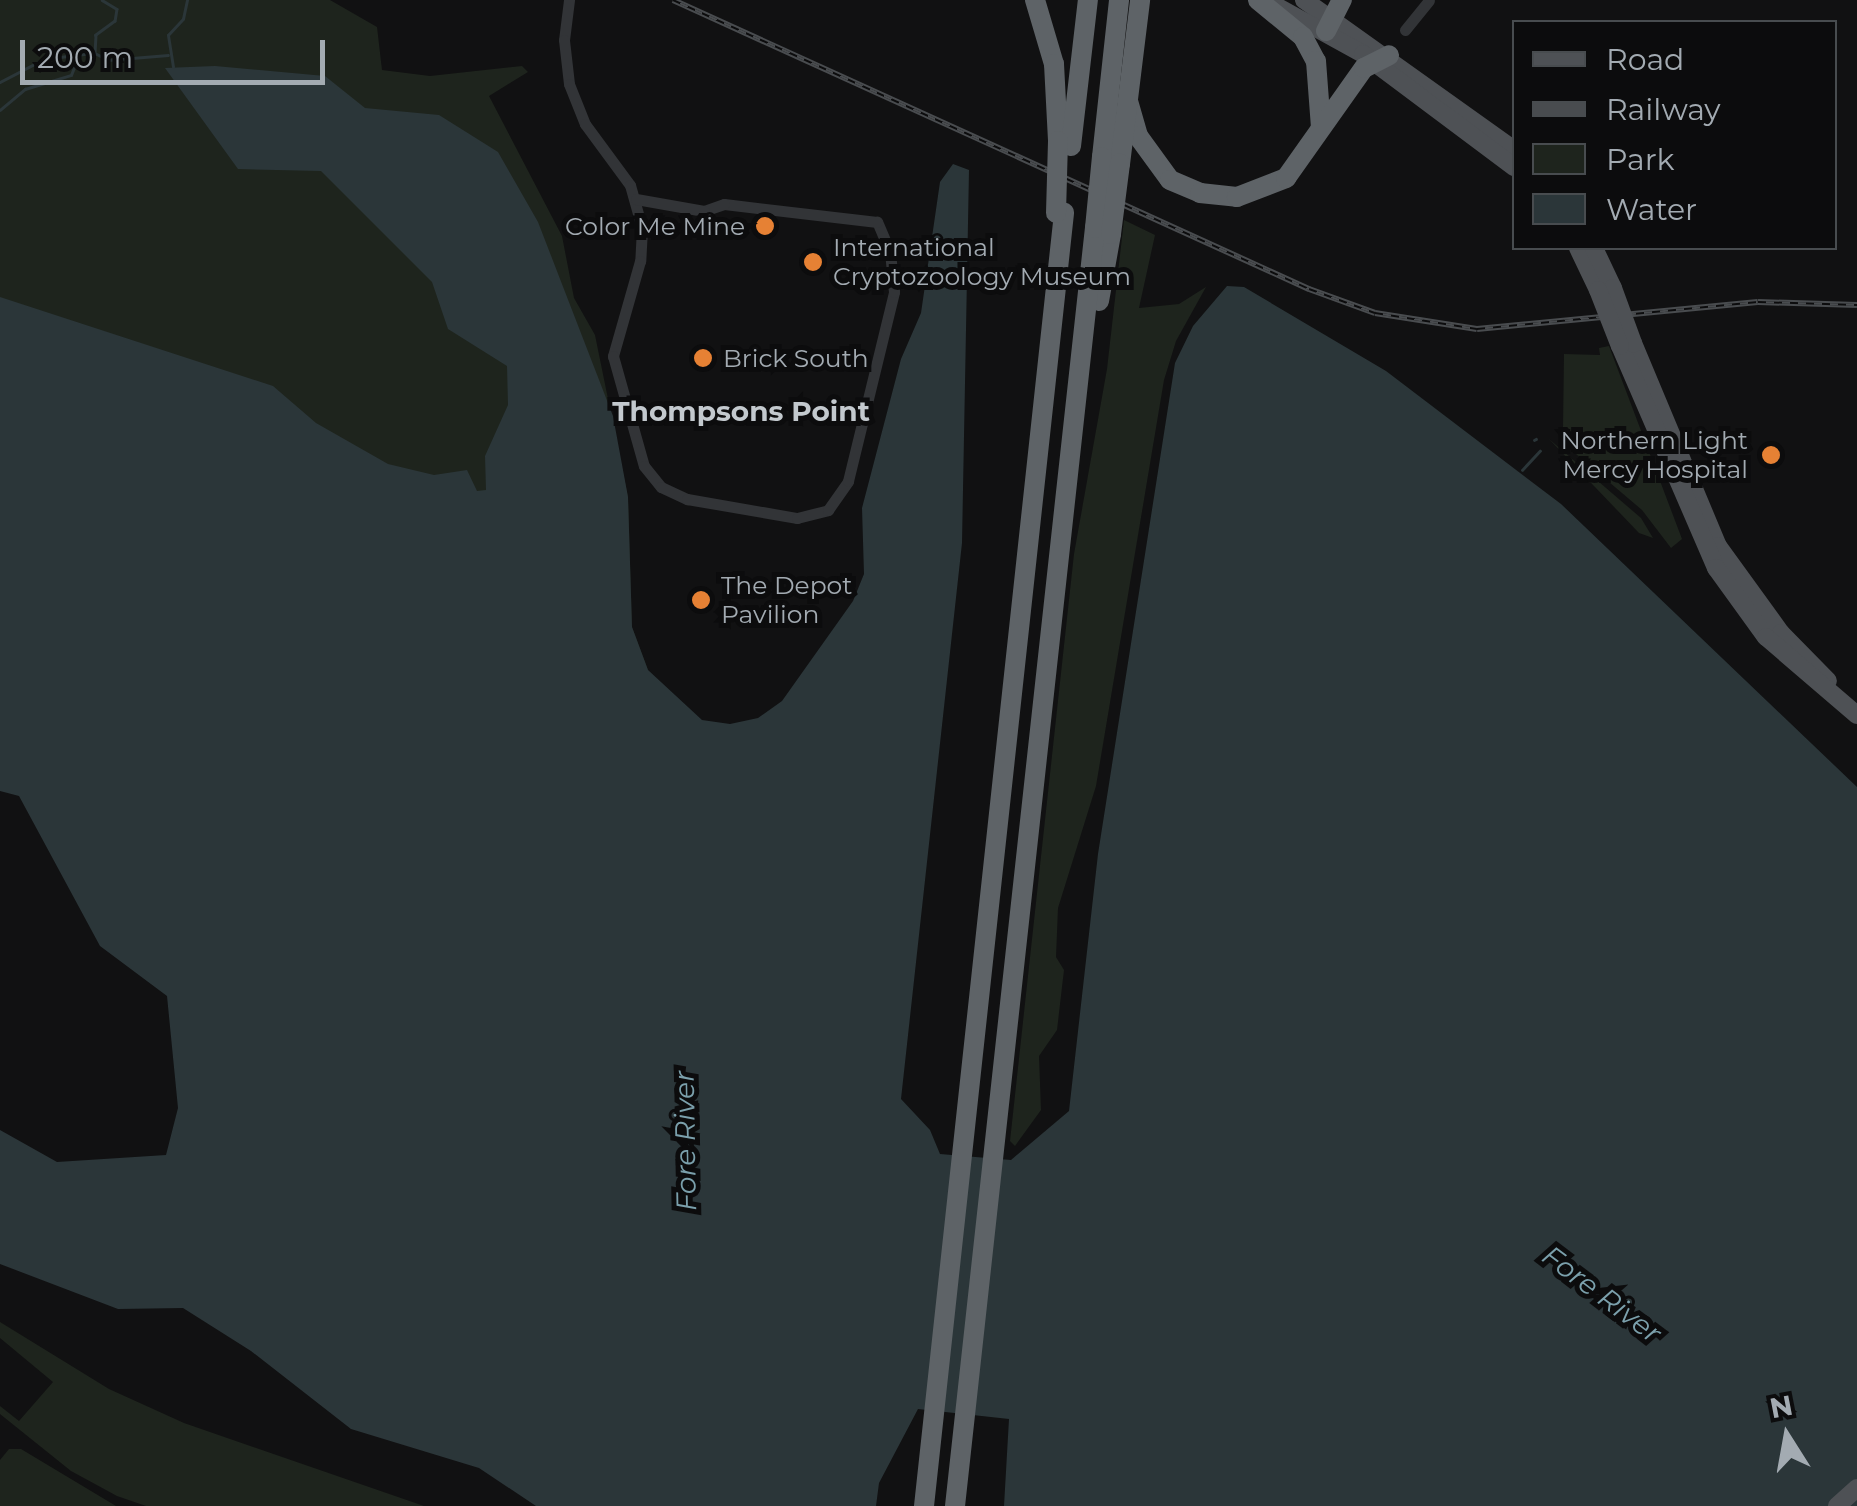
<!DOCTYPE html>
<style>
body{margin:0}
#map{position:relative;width:1857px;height:1506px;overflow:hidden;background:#111112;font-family:Montserrat,sans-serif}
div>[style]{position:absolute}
.green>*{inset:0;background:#1e241d}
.water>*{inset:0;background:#2b3639}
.stream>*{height:2.5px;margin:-1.25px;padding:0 1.25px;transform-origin:1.25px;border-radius:1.25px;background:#2b3639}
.minor>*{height:11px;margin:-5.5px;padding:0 5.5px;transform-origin:5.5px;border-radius:5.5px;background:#323437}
.primary>*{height:18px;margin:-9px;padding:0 9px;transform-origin:9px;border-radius:9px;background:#4e5155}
.motorway>*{height:20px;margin:-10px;padding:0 10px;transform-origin:10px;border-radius:10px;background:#5e6367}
.rail>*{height:6px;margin-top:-3px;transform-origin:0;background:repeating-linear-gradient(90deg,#0c0c0d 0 8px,#494c4f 0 16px);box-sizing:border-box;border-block:2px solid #494c4f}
.primary-bridge>*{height:18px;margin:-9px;padding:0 9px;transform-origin:9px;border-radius:9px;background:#4e5155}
.motorway-bridge>*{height:20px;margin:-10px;padding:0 10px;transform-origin:10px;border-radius:10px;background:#5e6367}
.dots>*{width:28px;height:28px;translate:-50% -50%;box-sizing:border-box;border:5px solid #0c0c0d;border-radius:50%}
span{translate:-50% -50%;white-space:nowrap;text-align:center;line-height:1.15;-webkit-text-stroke:10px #0c0c0d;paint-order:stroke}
.poi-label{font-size:25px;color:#a3abb2}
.right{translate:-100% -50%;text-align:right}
.left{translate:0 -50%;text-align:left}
.neighbourhood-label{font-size:28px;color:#c3c9ce;font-weight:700}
.water-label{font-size:28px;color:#7ba0ac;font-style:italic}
.legend{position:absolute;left:1512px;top:20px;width:325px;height:230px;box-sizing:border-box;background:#0c0c0d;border:2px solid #484c4f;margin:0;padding:12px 18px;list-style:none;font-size:30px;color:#a3abb2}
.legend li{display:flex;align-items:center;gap:20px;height:50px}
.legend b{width:50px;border:2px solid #484c4f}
.north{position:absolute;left:1737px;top:1386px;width:100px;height:100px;-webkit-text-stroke:8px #0c0c0d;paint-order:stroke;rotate:349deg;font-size:28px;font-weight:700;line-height:40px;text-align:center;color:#a3abb2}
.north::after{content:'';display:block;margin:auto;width:35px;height:45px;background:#a3abb2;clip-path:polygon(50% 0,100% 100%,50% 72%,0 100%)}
.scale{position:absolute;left:20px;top:40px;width:305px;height:45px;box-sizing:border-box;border:5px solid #a3abb2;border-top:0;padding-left:12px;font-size:30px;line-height:35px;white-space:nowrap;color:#a3abb2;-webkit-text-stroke:8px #0c0c0d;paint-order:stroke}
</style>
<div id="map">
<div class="green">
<div style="clip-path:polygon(0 0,330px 0,377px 27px,382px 70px,430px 76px,522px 66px,528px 72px,489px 96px,562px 236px,574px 298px,595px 335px,628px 497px,632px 627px,648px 670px,0 589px)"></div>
<div style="clip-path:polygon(1124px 220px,1155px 235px,1139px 308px,1179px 304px,1206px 287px,1176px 341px,1164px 380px,1096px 786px,1058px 908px,1056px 957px,1064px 970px,1057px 1030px,1039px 1056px,1041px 1110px,1015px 1146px,1010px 1141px,1074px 554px,1107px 369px)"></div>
<div style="clip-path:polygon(1609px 346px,1682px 539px,1671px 548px,1642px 510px,1576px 454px,1563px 428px,1564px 354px,1600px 355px,1599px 348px)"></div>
<div style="clip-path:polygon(1549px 439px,1641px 518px,1653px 538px,1639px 533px)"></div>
<div style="clip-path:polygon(0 1322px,109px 1389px,184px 1423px,424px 1506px,146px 1506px,117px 1496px,71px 1471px,0 1414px,0 1406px,19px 1421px,53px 1382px,0 1338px)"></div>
<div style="clip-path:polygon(9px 1449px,21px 1449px,116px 1506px,0 1506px,0 1460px)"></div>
</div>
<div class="water">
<div style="clip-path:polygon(215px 66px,325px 76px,365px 108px,439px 115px,498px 152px,538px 222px,613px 416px,628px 497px,632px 627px,648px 670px,702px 720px,730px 724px,758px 718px,782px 701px,853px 601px,864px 574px,862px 508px,901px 359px,921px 313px,940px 182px,953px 164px,969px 170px,962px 543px,901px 1099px,930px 1130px,940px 1154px,1011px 1160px,1069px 1111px,1098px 854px,1175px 363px,1193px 326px,1227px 286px,1244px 287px,1386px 371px,1561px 504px,1857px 787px,1857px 1506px,1004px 1506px,1009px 1419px,918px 1409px,879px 1483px,876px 1506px,536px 1506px,479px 1468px,351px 1429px,251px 1351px,183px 1308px,118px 1309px,0 1264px,0 1130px,57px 1162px,166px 1155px,178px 1108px,167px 996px,100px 946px,19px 796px,0 791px,0 297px,273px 386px,316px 423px,388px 464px,434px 475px,467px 470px,477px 491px,486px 490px,485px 456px,508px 405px,507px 366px,448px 329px,432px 282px,321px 171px,238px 169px,165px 68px)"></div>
</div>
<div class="stream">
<div style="left:102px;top:0;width:17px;rotate:31deg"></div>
<div style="left:117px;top:9px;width:12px;rotate:99deg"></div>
<div style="left:115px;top:21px;width:24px;rotate:144deg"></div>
<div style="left:96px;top:35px;width:18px;rotate:93deg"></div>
<div style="left:95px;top:53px;width:15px;rotate:28deg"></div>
<div style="left:108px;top:60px;width:60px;rotate:-4.8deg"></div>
<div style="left:173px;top:67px;width:32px;rotate:-99deg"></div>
<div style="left:168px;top:35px;width:22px;rotate:-47deg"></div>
<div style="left:183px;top:19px;width:19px;rotate:-78deg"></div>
<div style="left:0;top:82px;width:50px;rotate:-27.6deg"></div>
<div style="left:44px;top:59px;width:48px;rotate:-7.1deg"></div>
<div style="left:0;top:110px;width:33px;rotate:-40deg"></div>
<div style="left:25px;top:89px;width:48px;rotate:-16.9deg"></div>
<div style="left:71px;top:75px;width:24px;rotate:-68deg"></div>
<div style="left:1534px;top:440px;width:2px;rotate:-27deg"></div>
<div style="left:1522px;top:470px;width:26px;rotate:-47deg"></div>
</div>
<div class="minor">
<div style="left:569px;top:0;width:40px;rotate:97.1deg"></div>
<div style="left:564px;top:40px;width:44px;rotate:83.5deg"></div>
<div style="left:569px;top:84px;width:43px;rotate:68.2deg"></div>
<div style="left:585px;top:124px;width:76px;rotate:53.6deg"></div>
<div style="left:630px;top:185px;width:45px;rotate:74.4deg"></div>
<div style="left:642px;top:228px;width:33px;rotate:93deg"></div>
<div style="left:640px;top:261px;width:99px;rotate:105.9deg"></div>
<div style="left:613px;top:356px;width:114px;rotate:74.3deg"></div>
<div style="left:644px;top:466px;width:27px;rotate:51deg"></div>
<div style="left:661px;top:487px;width:29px;rotate:25deg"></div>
<div style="left:687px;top:499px;width:112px;rotate:9.8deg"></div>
<div style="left:797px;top:518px;width:32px;rotate:-14deg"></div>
<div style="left:828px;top:510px;width:35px;rotate:-55deg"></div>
<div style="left:848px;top:481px;width:195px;rotate:-76.3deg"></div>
<div style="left:894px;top:292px;width:40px;rotate:-95.7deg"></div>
<div style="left:890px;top:252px;width:33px;rotate:-113deg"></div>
<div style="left:877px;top:222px;width:154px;rotate:-173.3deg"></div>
<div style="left:724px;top:204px;width:21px;rotate:161deg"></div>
<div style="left:704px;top:211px;width:69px;rotate:-170deg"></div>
<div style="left:1405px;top:30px;width:38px;rotate:-51deg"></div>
</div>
<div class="primary">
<div style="left:1304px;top:0;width:258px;rotate:35.5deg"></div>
<div style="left:1267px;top:1px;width:110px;rotate:28.9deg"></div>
<div style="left:1363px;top:54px;width:189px;rotate:36.8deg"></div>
<div style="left:1578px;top:248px;width:47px;rotate:64.5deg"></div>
<div style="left:1594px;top:248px;width:44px;rotate:64.6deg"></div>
<div style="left:1633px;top:343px;width:220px;rotate:67.3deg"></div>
<div style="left:1718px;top:546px;width:107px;rotate:54.1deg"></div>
<div style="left:1781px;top:633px;width:67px;rotate:45.6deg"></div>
<div style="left:1620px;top:346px;width:242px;rotate:66.6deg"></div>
<div style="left:1716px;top:568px;width:85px;rotate:54.1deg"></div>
<div style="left:1766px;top:637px;width:120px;rotate:40.6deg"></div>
<div style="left:1837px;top:1506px;width:27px;rotate:-42deg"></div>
</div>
<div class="motorway">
<div style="left:1035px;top:0;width:67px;rotate:73.5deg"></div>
<div style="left:1054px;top:64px;width:77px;rotate:87deg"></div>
<div style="left:1258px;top:0;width:58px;rotate:39.4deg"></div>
<div style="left:1303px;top:37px;width:27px;rotate:62deg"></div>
<div style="left:1316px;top:61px;width:66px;rotate:85.7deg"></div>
<div style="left:1326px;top:31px;width:35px;rotate:-63deg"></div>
<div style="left:1128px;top:101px;width:36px;rotate:74deg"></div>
<div style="left:1138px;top:136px;width:54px;rotate:54deg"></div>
<div style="left:1170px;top:180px;width:33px;rotate:23deg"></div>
<div style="left:1200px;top:193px;width:37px;rotate:6deg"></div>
<div style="left:1237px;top:197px;width:53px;rotate:-21.2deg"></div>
<div style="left:1286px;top:178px;width:135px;rotate:-54.7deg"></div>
<div style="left:1364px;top:68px;width:28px;rotate:-27deg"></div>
<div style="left:1071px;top:146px;width:147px;rotate:-83.4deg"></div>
<div style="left:1102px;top:157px;width:158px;rotate:-83.8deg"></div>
<div style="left:1120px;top:164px;width:165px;rotate:-83deg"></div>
<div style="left:1099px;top:301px;width:68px;rotate:-79.8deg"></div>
<div style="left:924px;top:1506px;width:1301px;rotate:-83.82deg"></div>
<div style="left:955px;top:1506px;width:1286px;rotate:-83.75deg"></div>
</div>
<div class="rail">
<div style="left:673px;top:0;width:699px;rotate:24.44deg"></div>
<div style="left:1309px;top:289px;width:70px;rotate:20deg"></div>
<div style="left:1375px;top:313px;width:103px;rotate:8.9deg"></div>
<div style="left:1477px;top:329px;width:282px;rotate:-5.5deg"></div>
<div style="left:1758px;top:302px;width:99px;rotate:1.7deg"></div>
</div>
<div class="primary-bridge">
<div style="left:1613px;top:288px;width:59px;rotate:70deg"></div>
<div style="left:1598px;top:290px;width:60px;rotate:68.6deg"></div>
</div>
<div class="motorway-bridge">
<div style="left:1056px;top:213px;width:72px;rotate:-88.4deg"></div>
<div style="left:1095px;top:228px;width:71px;rotate:-84.4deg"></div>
<div style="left:1111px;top:234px;width:71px;rotate:-82.7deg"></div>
</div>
<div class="dots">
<div style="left:765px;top:226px;background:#e68134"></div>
<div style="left:813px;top:262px;background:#e68134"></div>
<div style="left:703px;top:358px;background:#e68134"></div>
<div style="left:1771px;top:455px;background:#e68134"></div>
<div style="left:701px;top:600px;background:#e68134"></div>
</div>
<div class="poi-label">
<span class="right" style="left:745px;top:226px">Color Me Mine</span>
<span class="left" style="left:833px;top:262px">International<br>Cryptozoology Museum</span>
<span class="left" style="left:723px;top:358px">Brick South</span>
<span class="right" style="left:1748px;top:455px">Northern Light<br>Mercy Hospital</span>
<span class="left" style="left:721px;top:600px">The Depot<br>Pavilion</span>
</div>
<div class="neighbourhood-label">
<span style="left:741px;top:411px">Thompsons Point</span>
</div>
<div class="water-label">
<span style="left:685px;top:1141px;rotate:-91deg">Fore River</span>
<span style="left:1602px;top:1294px;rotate:37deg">Fore River</span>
</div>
<ul class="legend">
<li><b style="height:12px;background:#4e5155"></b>Road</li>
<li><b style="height:12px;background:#494c4f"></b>Railway</li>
<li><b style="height:28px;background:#1e241d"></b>Park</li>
<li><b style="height:28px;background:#2b3639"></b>Water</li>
</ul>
<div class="north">N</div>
<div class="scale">200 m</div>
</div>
